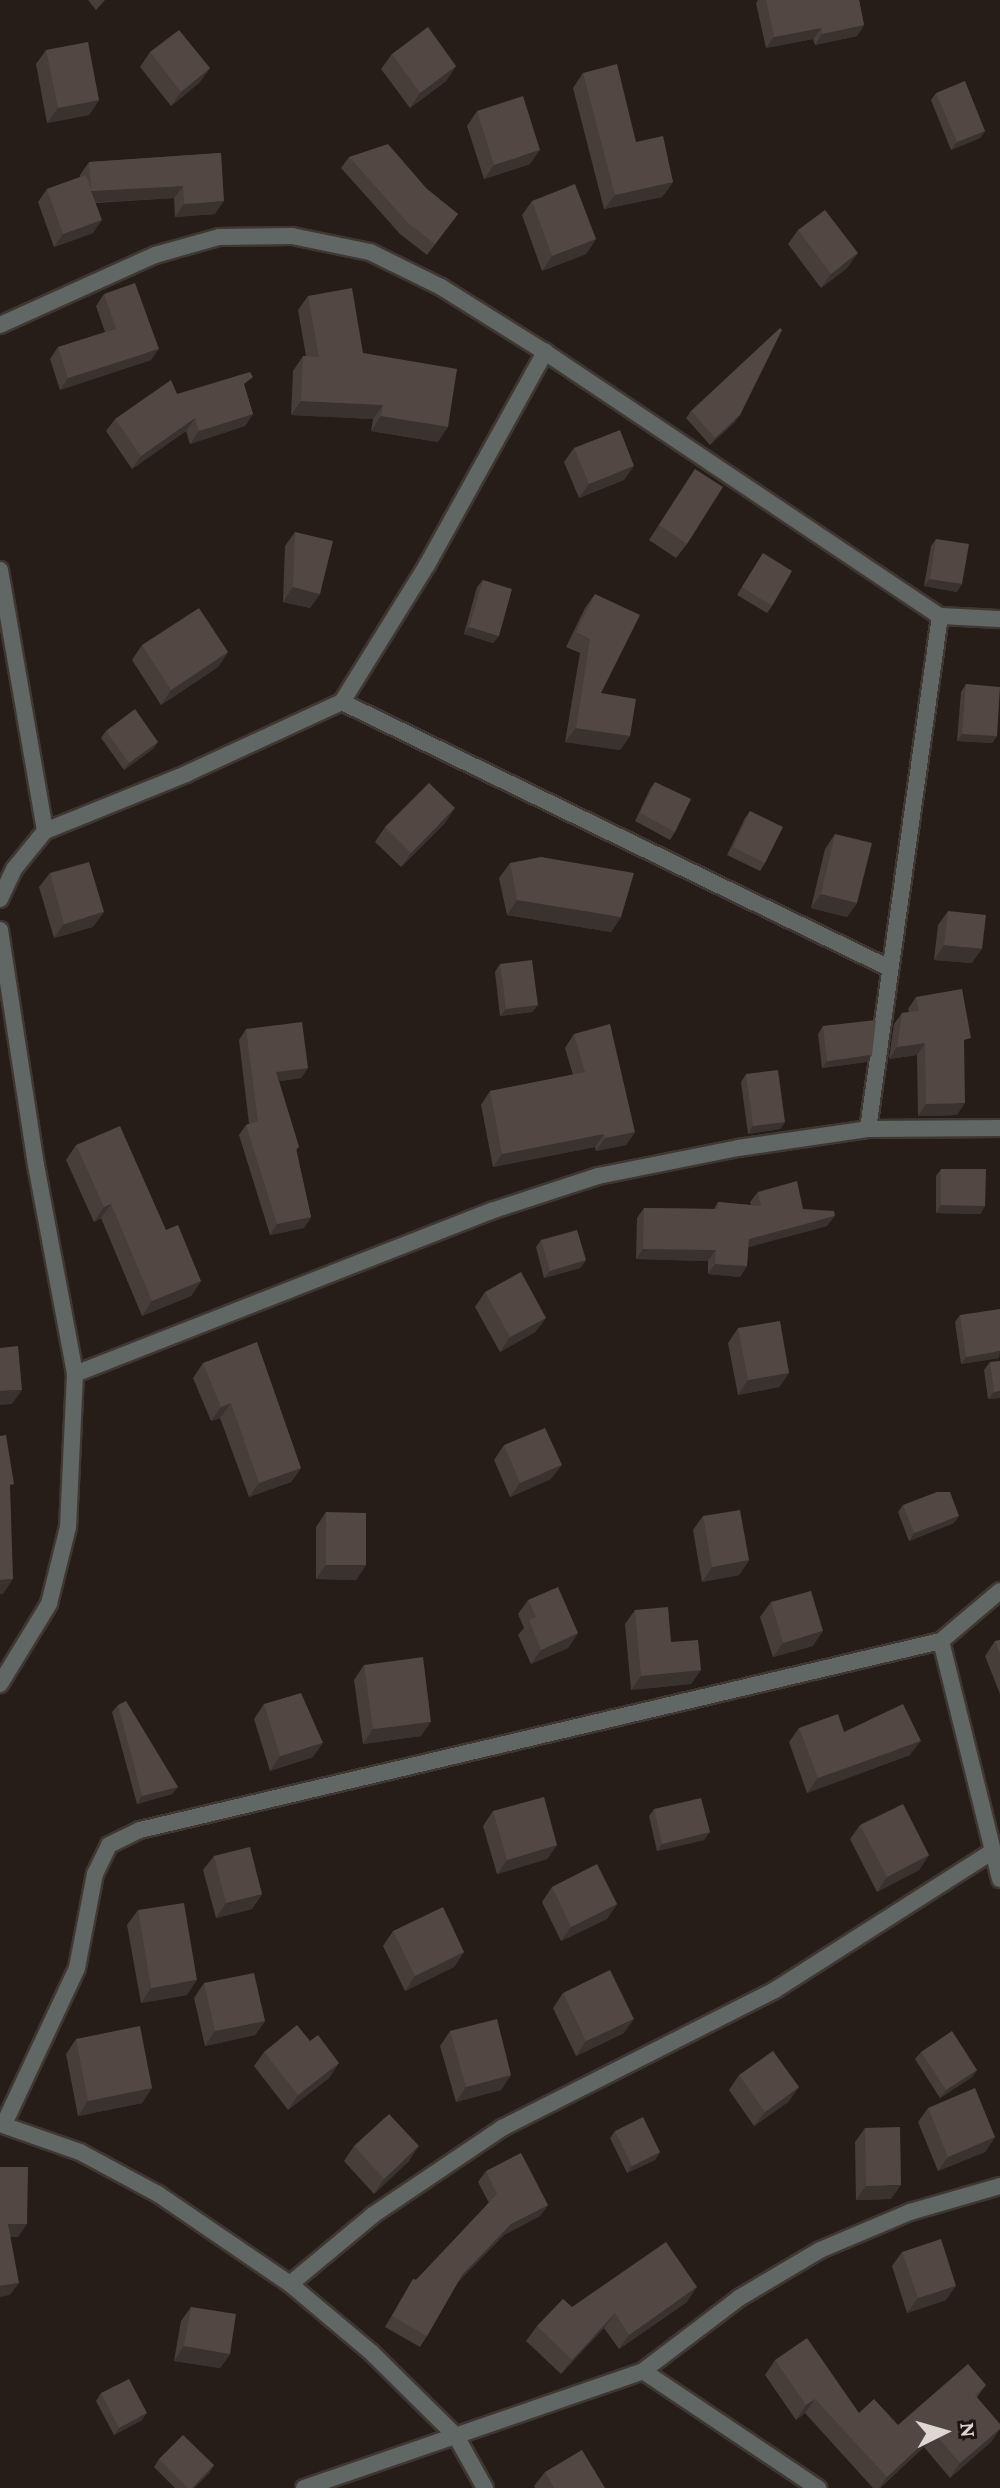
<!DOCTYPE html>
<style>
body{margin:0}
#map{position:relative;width:1000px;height:2488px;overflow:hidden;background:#271d18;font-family:"Crimson Pro",serif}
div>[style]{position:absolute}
.roads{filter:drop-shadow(2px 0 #403732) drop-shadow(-2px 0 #403732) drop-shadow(0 2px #403732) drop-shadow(0 -2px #403732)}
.street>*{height:16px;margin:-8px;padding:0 8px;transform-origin:8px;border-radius:8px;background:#606765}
.wall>*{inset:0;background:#473d39}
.shaded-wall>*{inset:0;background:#39322e}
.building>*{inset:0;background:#524742}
span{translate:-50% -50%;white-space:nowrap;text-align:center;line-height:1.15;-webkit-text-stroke:6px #1d130f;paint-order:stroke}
.north{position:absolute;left:904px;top:2392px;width:80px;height:80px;-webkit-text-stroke:6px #1d130f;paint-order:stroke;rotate:85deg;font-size:22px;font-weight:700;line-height:32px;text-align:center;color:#ddd6d3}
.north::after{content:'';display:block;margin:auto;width:28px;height:36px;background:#ddd6d3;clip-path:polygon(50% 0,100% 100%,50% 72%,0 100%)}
</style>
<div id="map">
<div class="roads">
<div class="street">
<div style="left:0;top:325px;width:170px;rotate:-24.3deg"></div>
<div style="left:155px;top:255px;width:66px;rotate:-15.7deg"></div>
<div style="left:219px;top:237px;width:73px;rotate:-0.8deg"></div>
<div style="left:292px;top:236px;width:80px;rotate:11.6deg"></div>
<div style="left:370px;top:252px;width:79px;rotate:26.2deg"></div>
<div style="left:441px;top:287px;width:123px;rotate:32deg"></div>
<div style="left:545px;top:352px;width:475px;rotate:33.8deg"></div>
<div style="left:940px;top:616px;width:60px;rotate:2.9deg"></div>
<div style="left:0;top:570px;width:265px;rotate:80.2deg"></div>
<div style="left:45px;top:831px;width:49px;rotate:129.2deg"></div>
<div style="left:14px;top:869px;width:33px;rotate:115deg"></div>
<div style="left:342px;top:702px;width:608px;rotate:25.93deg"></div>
<div style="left:45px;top:831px;width:152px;rotate:-22deg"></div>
<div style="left:186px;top:774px;width:172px;rotate:-24.8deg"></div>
<div style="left:342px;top:702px;width:161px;rotate:-58.2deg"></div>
<div style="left:427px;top:565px;width:244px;rotate:-61deg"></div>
<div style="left:0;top:930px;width:238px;rotate:81.3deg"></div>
<div style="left:36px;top:1165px;width:213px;rotate:79.4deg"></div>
<div style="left:75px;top:1374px;width:153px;rotate:92.6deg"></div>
<div style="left:68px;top:1527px;width:79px;rotate:103.9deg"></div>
<div style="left:49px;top:1604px;width:94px;rotate:121.5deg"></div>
<div style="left:868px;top:1129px;width:518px;rotate:-82.01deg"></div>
<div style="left:75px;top:1374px;width:447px;rotate:-21.4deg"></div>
<div style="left:491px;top:1211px;width:113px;rotate:-18.1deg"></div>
<div style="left:598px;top:1176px;width:143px;rotate:-11.3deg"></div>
<div style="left:738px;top:1148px;width:131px;rotate:-8.3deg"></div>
<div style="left:868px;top:1129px;width:132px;rotate:-0.4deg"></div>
<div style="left:993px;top:1851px;width:29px;rotate:76deg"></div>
<div style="left:0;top:2124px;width:85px;rotate:19.3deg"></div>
<div style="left:80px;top:2152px;width:89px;rotate:28.3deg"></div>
<div style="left:158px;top:2194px;width:160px;rotate:34.3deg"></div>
<div style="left:290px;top:2284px;width:107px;rotate:40.1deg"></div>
<div style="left:372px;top:2353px;width:118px;rotate:44.7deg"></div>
<div style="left:456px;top:2436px;width:60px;rotate:60.9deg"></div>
<div style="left:4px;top:2124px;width:172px;rotate:-64.9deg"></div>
<div style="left:77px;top:1968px;width:96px;rotate:-79.2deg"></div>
<div style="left:95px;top:1874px;width:32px;rotate:-64deg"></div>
<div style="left:109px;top:1845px;width:34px;rotate:-26deg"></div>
<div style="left:140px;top:1830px;width:823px;rotate:-13.28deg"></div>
<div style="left:941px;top:1641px;width:77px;rotate:-40.3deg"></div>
<div style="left:290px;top:2284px;width:108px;rotate:-39.7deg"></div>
<div style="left:373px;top:2215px;width:156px;rotate:-34deg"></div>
<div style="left:502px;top:2128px;width:306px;rotate:-26.8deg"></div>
<div style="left:775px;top:1990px;width:259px;rotate:-32.5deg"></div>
<div style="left:993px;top:1851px;width:216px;rotate:-103.9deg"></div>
<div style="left:643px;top:2371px;width:211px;rotate:33.8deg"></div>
<div style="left:304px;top:2488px;width:359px;rotate:-19deg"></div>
<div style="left:643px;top:2371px;width:121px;rotate:-37.2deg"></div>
<div style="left:739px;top:2298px;width:94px;rotate:-30.7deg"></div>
<div style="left:820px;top:2250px;width:98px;rotate:-22.9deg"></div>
<div style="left:910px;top:2212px;width:94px;rotate:-16.1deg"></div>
</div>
</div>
<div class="wall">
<div style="clip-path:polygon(88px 0,105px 0,96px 10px)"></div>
<div style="clip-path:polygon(758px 0,859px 0,864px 25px,857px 36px,815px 45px,813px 39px,766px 48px,756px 3px)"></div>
<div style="clip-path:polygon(46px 50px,99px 100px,89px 115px,47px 123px,36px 64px)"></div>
<div style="clip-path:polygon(150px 52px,210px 68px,199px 83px,171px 106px,140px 67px)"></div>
<div style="clip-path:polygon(392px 54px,456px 66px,446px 81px,410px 108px,381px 69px)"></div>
<div style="clip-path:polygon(583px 73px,636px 142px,673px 182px,662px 197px,604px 209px,573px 88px)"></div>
<div style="clip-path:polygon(936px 93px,985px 131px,980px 138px,951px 150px,931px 100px)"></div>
<div style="clip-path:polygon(477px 111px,530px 164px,484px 179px,467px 126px)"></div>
<div style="clip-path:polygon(221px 153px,215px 214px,175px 217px,174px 198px,96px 203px,93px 233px,54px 247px,38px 202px,47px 189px,80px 177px,80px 175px,89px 162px)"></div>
<div style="clip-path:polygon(349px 157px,427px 189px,458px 214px,427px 255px,400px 234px,341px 168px)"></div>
<div style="clip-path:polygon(532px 201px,596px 239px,586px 254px,542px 271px,522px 215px)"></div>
<div style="clip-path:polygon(798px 230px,847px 268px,821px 288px,788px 244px)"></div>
<div style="clip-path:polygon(104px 294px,151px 360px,60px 390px,50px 359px,58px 347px,105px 332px,96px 306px)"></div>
<div style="clip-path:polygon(308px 296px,363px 353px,438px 442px,371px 431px,373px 419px,291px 415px,293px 371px,303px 356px,306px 356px,298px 310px)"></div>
<div style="clip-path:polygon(245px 389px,253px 414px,245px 426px,190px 444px,186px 431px,132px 469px,106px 431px,115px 419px,177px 394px)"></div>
<div style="clip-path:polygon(691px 411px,735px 422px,710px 445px,686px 418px)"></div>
<div style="clip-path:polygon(574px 448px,624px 480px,579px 498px,564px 462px)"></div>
<div style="clip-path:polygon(695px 469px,687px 544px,676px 558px,649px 540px)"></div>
<div style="clip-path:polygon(295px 532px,320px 594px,310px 608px,283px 602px,285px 546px)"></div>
<div style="clip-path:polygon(936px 539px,957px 592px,924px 586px,931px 546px)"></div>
<div style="clip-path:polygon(763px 553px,772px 606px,767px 613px,737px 595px)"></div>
<div style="clip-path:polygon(483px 580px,499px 636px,493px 643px,464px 634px,477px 587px)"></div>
<div style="clip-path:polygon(595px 594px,601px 693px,630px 736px,620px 750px,565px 742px,580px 653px,566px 647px,585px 608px)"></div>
<div style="clip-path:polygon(142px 645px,228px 652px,218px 667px,161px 705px,132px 660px)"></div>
<div style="clip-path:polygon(966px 684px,997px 736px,992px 743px,957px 741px,961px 692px)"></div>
<div style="clip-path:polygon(106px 731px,158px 742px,153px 749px,124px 770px,101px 738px)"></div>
<div style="clip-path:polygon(655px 782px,675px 832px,670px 840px,635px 821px,650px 789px)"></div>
<div style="clip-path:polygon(750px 811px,765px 863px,760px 871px,727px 855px,745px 818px)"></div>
<div style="clip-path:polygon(445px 823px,401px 867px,375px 842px,385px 827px)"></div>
<div style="clip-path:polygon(835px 834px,857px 903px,847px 917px,811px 908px,825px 849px)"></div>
<div style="clip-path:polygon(510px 863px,621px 917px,611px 932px,507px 915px,499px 878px)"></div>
<div style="clip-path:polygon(50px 873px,93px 927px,54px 938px,39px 887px)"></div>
<div style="clip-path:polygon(948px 911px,972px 963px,934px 960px,938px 925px)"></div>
<div style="clip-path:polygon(500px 964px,538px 1005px,532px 1012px,500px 1016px,495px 972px)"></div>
<div style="clip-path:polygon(916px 997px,964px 1048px,957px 1115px,918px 1116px,917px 1055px,889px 1059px,894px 1024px,902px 1013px,909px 1012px,908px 1009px)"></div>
<div style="clip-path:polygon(823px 1026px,866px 1062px,822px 1068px,818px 1034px)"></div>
<div style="clip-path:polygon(246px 1029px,308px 1068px,301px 1078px,279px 1081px,299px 1147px,296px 1151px,311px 1217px,304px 1228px,270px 1235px,239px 1135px,246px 1125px,249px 1124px,239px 1040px)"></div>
<div style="clip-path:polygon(574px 1034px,635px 1132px,626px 1145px,596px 1151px,595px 1147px,493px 1167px,481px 1105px,490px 1091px,573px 1075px,565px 1048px)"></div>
<div style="clip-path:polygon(746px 1074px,785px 1122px,780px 1129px,748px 1134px,741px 1082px)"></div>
<div style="clip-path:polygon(76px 1145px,166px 1230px,201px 1281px,191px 1296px,142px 1316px,101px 1218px,94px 1222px,66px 1160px)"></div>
<div style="clip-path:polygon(941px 1169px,985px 1206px,980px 1214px,936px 1213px,936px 1176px)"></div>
<div style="clip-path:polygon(758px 1192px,803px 1209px,827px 1226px,748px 1247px,747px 1266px,740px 1277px,708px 1274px,708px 1261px,636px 1259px,637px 1218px,644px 1208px,714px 1209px,718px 1202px,751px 1205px,750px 1202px)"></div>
<div style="clip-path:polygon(541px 1240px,586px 1260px,580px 1268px,544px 1278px,536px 1247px)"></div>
<div style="clip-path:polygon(485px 1292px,546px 1318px,535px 1332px,500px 1352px,475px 1307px)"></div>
<div style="clip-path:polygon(960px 1315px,999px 1358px,961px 1364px,955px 1322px)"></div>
<div style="clip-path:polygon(738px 1328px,789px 1373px,779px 1387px,738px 1395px,728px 1343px)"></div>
<div style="clip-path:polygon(990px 1362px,1000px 1398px,988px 1399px,984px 1370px)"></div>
<div style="clip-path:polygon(203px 1363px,301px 1468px,291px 1482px,249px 1497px,220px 1418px,211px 1421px,193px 1378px)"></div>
<div style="clip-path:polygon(504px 1445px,551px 1479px,510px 1497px,494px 1460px)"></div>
<div style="clip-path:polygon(903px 1505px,954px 1523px,909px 1541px,898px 1512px)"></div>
<div style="clip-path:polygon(326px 1512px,366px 1565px,356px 1580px,316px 1579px,316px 1527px)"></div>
<div style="clip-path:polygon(703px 1516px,749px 1560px,739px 1575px,702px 1582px,693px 1530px)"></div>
<div style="clip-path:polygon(528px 1600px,578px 1633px,568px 1648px,531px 1664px,518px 1635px,524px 1628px,518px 1614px)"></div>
<div style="clip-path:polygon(771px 1602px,813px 1646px,773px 1657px,760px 1617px)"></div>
<div style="clip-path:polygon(635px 1610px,701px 1670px,691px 1684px,631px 1690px,625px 1624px)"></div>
<div style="clip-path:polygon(1000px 1640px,1000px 1694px,985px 1656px,995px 1641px)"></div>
<div style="clip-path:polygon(364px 1665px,421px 1736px,363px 1744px,354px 1680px)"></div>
<div style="clip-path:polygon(264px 1704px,313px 1757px,270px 1771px,254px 1719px)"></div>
<div style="clip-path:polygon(118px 1705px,178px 1787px,172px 1794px,137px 1804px,112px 1712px)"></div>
<div style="clip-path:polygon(799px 1728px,844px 1732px,910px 1755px,807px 1793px,789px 1742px)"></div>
<div style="clip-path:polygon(654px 1809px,710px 1832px,704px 1840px,657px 1851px,649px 1816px)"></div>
<div style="clip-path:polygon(493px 1811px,557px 1845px,547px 1859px,497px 1874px,483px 1826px)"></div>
<div style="clip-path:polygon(860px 1825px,929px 1855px,919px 1870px,877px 1892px,850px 1839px)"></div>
<div style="clip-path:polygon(214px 1856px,262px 1894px,252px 1909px,216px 1918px,203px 1870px)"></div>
<div style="clip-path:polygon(552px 1887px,617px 1904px,607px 1919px,561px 1941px,542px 1902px)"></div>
<div style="clip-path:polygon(138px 1910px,187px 1995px,141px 2003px,127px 1925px)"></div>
<div style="clip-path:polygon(393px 1931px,464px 1952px,454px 1967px,405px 1991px,383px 1946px)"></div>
<div style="clip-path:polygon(204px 1983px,265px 2021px,255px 2035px,205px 2046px,194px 1998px)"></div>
<div style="clip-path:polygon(563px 1993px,624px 2033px,576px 2056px,553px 2008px)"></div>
<div style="clip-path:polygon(450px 2031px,511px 2075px,501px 2090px,456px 2102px,440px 2046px)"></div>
<div style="clip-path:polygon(76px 2039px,152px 2088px,142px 2103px,78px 2116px,66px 2054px)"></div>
<div style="clip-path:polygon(310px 2041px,339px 2063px,329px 2078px,288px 2110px,254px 2066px,264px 2052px)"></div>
<div style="clip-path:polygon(921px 2052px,977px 2070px,972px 2077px,940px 2098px,915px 2059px)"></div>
<div style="clip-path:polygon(739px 2075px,799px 2087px,788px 2102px,754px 2126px,729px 2090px)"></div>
<div style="clip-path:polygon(928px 2108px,995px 2137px,985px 2152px,938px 2171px,918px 2122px)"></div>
<div style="clip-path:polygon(865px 2128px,891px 2199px,856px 2200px,855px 2142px)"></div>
<div style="clip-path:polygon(615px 2131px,660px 2152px,655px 2160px,627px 2173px,610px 2138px)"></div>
<div style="clip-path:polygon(354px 2146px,409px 2161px,374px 2194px,344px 2161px)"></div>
<div style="clip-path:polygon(486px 2171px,548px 2205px,540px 2216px,504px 2235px,458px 2282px,427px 2336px,420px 2347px,385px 2327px,413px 2279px,416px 2280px,489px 2203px,478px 2182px)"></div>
<div style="clip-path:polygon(902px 2252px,946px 2300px,907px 2313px,892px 2266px)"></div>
<div style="clip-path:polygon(687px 2302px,619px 2349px,604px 2328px,561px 2374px,526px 2341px,537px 2326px,572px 2307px)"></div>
<div style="clip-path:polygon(191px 2307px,230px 2354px,220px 2368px,174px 2361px,181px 2321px)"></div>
<div style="clip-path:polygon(775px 2360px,859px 2413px,898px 2425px,986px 2385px,977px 2397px,992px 2441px,950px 2478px,924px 2447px,880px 2488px,873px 2488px,805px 2413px,796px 2420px,765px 2375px)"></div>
<div style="clip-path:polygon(101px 2393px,142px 2420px,114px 2435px,96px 2401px)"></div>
<div style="clip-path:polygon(159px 2459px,214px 2465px,209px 2473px,194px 2488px,175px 2488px,154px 2467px)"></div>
<div style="clip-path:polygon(545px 2472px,605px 2488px,535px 2488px,534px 2486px)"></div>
</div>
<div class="shaded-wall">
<div style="clip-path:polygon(864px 25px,857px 36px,815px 45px,822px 34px)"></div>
<div style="clip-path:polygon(821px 28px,813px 39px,766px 48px,774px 37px)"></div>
<div style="clip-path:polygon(456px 66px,446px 81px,410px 108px,420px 93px)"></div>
<div style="clip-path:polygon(210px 68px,199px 83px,171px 106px,181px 92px)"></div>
<div style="clip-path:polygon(99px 100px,89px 115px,47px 123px,58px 108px)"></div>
<div style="clip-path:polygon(985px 131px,980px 138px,951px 150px,957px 142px)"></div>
<div style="clip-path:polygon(540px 150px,530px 164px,484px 179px,494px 165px)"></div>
<div style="clip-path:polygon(673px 182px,662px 197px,604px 209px,615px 195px)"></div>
<div style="clip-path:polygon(183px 186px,174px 198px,82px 203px,91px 191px)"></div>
<div style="clip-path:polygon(224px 201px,215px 214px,175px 217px,184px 204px)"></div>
<div style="clip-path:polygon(102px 220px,93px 233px,54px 247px,63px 234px)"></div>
<div style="clip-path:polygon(596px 239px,586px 254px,542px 271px,552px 256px)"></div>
<div style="clip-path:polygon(858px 253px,847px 268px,821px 288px,831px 274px)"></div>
<div style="clip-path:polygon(159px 349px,151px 360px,60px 390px,68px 378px)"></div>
<div style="clip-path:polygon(301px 401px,383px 405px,373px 419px,291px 415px)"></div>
<div style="clip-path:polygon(253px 414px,245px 426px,190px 444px,199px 431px)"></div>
<div style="clip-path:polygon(740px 415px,735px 422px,710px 445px,715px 438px)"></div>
<div style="clip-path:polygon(381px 416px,448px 427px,438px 442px,371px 431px)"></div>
<div style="clip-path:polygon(195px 418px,186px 431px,132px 469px,141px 456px)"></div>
<div style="clip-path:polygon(634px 466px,624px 480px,579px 498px,589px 484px)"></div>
<div style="clip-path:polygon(930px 579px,962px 584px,957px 592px,924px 586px)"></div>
<div style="clip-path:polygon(293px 587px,320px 594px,310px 608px,283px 602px)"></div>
<div style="clip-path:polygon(469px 627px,499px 636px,493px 643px,464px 634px)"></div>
<div style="clip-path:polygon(228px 652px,218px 667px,161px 705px,171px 690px)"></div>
<div style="clip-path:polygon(576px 728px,630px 736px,620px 750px,565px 742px)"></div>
<div style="clip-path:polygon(962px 734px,997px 736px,992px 743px,957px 741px)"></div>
<div style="clip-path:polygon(158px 742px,153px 749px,124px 770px,129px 763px)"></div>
<div style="clip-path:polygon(455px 808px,445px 823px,401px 867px,411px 853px)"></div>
<div style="clip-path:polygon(821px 894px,857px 903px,847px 917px,811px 908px)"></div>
<div style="clip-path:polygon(517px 900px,621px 917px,611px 932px,507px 915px)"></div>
<div style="clip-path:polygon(104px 912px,93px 927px,54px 938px,64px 924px)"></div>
<div style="clip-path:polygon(944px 945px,982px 949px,972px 963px,934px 960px)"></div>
<div style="clip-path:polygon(538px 1005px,532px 1012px,500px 1016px,506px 1009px)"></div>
<div style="clip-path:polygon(925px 1043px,917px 1055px,889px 1059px,897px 1047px)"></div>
<div style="clip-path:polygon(872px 1055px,866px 1062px,822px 1068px,827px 1061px)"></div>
<div style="clip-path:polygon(308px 1068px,301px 1078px,269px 1083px,276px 1072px)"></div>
<div style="clip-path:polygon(965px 1103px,957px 1115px,918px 1116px,926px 1104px)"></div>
<div style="clip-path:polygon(785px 1122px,780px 1129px,748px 1134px,753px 1126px)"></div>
<div style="clip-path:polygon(635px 1132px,626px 1145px,596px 1151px,605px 1138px)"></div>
<div style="clip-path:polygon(604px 1134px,595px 1147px,493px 1167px,502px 1154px)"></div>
<div style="clip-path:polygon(111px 1204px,101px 1218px,94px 1222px,104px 1207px)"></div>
<div style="clip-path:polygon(941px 1205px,985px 1206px,980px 1214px,936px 1213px)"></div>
<div style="clip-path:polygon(835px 1216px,827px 1226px,742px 1249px,749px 1239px)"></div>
<div style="clip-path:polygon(311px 1217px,304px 1228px,270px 1235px,277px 1224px)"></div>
<div style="clip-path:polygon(643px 1249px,716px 1250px,708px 1261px,636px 1259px)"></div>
<div style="clip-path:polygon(586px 1260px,580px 1268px,544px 1278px,550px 1271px)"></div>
<div style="clip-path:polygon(715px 1264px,747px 1266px,740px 1277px,708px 1274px)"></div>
<div style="clip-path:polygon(201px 1281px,191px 1296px,142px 1316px,152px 1301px)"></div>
<div style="clip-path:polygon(546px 1318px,535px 1332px,500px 1352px,510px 1337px)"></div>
<div style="clip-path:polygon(1000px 1351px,999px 1358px,961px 1364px,966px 1357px)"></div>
<div style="clip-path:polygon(789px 1373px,779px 1387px,738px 1395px,748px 1380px)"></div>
<div style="clip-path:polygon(22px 1390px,12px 1404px,0 1405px,0 1391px)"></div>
<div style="clip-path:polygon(1000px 1391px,1000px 1398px,988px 1399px,994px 1392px)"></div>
<div style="clip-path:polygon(231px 1403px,220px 1418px,211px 1421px,221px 1407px)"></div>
<div style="clip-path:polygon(562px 1465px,551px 1479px,510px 1497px,520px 1483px)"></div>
<div style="clip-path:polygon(301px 1468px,291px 1482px,249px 1497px,259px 1483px)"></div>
<div style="clip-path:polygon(959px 1516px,954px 1523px,909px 1541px,914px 1533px)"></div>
<div style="clip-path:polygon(749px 1560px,739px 1575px,702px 1582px,712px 1567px)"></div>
<div style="clip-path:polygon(326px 1565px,366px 1565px,356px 1580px,316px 1579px)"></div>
<div style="clip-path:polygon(13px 1579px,3px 1594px,0 1594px,0 1580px)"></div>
<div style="clip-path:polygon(823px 1631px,813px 1646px,773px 1657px,783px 1643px)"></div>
<div style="clip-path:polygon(578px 1633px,568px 1648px,531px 1664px,541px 1650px)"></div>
<div style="clip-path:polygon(701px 1670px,691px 1684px,631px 1690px,641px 1676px)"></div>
<div style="clip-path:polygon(431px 1722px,421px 1736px,363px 1744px,373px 1729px)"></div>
<div style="clip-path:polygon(921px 1741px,910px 1755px,807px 1793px,818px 1778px)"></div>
<div style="clip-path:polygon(323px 1743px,313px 1757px,270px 1771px,280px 1756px)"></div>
<div style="clip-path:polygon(178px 1787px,172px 1794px,137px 1804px,142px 1796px)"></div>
<div style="clip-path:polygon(710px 1832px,704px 1840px,657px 1851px,662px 1844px)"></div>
<div style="clip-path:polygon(557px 1845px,547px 1859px,497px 1874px,507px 1860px)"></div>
<div style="clip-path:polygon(929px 1855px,919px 1870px,877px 1892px,887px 1877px)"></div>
<div style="clip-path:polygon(262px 1894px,252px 1909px,216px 1918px,226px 1903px)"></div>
<div style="clip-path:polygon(617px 1904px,607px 1919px,561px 1941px,571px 1927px)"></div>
<div style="clip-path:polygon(464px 1952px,454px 1967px,405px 1991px,415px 1976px)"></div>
<div style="clip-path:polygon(197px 1980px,187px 1995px,141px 2003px,151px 1988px)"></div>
<div style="clip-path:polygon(634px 2019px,624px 2033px,576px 2056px,586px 2041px)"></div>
<div style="clip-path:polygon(265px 2021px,255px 2035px,205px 2046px,215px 2031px)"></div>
<div style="clip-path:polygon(339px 2063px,329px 2078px,288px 2110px,298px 2095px)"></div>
<div style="clip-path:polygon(977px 2070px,972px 2077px,940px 2098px,946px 2090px)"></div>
<div style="clip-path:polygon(511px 2075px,501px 2090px,456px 2102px,466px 2087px)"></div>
<div style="clip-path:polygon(799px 2087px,788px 2102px,754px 2126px,765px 2112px)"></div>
<div style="clip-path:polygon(152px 2088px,142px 2103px,78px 2116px,88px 2101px)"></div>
<div style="clip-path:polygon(995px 2137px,985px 2152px,938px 2171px,948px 2157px)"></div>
<div style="clip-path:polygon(419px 2146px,409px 2161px,374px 2194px,384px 2179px)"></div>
<div style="clip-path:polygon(660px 2152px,655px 2160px,627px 2173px,632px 2166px)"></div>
<div style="clip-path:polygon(901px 2185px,891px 2199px,856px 2200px,866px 2186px)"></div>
<div style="clip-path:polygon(548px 2205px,540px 2216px,504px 2235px,454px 2286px,462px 2275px,511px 2224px)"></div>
<div style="clip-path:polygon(8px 2224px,27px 2224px,18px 2237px,0 2237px)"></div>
<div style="clip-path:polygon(19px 2283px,10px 2295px,0 2297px,0 2286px)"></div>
<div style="clip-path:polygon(956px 2286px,946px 2300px,907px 2313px,918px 2298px)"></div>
<div style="clip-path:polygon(697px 2287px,687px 2302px,619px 2349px,629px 2335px)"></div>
<div style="clip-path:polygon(615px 2313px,604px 2328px,561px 2374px,572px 2360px)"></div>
<div style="clip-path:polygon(184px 2346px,230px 2354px,220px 2368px,174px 2361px)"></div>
<div style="clip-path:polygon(815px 2399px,805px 2413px,796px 2420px,806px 2405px)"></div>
<div style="clip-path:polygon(147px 2413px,142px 2420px,114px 2435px,119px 2428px)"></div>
<div style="clip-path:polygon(1000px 2429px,992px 2441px,950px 2478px,960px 2463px)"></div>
<div style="clip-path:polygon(934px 2433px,924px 2447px,879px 2488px,887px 2477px)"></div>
<div style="clip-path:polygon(214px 2465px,209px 2473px,194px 2488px,192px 2488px)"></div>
</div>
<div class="building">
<div style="clip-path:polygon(766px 0,859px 0,864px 25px,822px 34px,821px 28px,774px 37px)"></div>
<div style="clip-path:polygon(428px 27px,456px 66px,420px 93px,392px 54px)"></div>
<div style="clip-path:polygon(179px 30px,210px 68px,181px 92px,150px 52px)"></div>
<div style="clip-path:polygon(88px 42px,99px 100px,58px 108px,46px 50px)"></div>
<div style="clip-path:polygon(617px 64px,636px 142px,663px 136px,673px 182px,615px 195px,583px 73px)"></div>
<div style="clip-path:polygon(965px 81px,985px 131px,957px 142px,936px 93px)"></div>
<div style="clip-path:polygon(523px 96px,540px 150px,494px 165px,477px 111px)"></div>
<div style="clip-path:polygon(388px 144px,427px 189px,458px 214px,435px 244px,408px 223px,349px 157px)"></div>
<div style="clip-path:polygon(221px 153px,224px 201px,184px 204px,183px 186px,91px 191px,102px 220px,63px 234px,47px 189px,86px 175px,91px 189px,89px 162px)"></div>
<div style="clip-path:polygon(575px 184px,596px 239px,552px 256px,532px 201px)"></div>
<div style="clip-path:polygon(825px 210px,858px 253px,831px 274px,798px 230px)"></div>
<div style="clip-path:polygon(135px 283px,159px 349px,68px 378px,58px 347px,116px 329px,104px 294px)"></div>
<div style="clip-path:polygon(352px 288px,363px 353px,457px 369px,448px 427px,381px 416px,383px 405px,301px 401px,303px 356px,319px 357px,308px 296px)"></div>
<div style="clip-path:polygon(780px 328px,782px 330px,740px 415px,715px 438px,691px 411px)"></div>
<div style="clip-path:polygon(250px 372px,253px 377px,244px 384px,253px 414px,199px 431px,195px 418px,141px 456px,115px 419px,171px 380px,177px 394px)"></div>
<div style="clip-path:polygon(620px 430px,634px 466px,589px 484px,574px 448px)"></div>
<div style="clip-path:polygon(695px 469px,723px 487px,687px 544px,659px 525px)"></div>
<div style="clip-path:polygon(295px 532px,333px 541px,320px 594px,293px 587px)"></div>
<div style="clip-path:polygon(936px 539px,969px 544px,962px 584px,930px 579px)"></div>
<div style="clip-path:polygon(763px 553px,792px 571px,772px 606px,742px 587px)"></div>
<div style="clip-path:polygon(483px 580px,512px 589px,499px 636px,469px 627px)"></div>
<div style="clip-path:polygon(595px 594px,640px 615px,601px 693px,636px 699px,630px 736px,576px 728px,590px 639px,576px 632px)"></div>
<div style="clip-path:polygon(199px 608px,228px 652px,171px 690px,142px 645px)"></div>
<div style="clip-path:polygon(966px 684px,1000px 687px,997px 736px,962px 734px)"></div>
<div style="clip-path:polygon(135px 709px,158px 742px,129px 763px,106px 731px)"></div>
<div style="clip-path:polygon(655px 782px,691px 799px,675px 832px,640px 813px)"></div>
<div style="clip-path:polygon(429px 783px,455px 808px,411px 853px,385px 827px)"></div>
<div style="clip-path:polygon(750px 811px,783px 827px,765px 863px,733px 847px)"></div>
<div style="clip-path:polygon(835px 834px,872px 843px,857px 903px,821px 894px)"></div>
<div style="clip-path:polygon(541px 857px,634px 873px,621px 917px,517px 900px,510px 863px)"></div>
<div style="clip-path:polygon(89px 862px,104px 912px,64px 924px,50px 873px)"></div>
<div style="clip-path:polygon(948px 911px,986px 915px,982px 949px,944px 945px)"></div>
<div style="clip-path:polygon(532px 960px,538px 1005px,506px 1009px,500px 964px)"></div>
<div style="clip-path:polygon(962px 989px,971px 1038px,964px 1040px,965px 1103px,926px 1104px,925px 1043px,897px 1047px,902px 1013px,919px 1011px,916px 997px)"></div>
<div style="clip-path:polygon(876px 1020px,872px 1055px,827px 1061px,823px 1026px)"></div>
<div style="clip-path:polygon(302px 1022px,308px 1068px,276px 1072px,299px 1147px,296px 1148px,311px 1217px,277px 1224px,246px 1125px,258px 1121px,246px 1029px)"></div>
<div style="clip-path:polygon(610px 1024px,635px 1132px,605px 1138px,604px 1134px,502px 1154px,490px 1091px,585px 1072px,574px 1034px)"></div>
<div style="clip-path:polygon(778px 1070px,785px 1122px,753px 1126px,746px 1074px)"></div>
<div style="clip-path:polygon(120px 1126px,166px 1230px,178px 1225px,201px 1281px,152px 1301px,111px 1204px,104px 1207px,76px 1145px)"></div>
<div style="clip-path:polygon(941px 1169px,986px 1169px,985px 1206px,941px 1205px)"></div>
<div style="clip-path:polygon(797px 1181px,803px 1209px,834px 1211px,835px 1216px,749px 1239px,747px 1266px,715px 1264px,716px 1250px,643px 1249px,644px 1208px,718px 1209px,718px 1202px,761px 1206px,758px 1192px)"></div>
<div style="clip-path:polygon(577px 1230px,586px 1260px,550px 1271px,541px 1240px)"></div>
<div style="clip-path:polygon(521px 1272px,546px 1318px,510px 1337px,485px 1292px)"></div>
<div style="clip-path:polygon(1000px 1309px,1000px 1351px,966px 1357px,960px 1315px)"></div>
<div style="clip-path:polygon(780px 1321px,789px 1373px,748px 1380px,738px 1328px)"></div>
<div style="clip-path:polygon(257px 1342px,301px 1468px,259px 1483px,231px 1403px,221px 1407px,203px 1363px)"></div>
<div style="clip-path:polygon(18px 1346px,22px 1390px,0 1391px,0 1348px)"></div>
<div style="clip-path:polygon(1000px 1361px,1000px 1391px,994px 1392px,990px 1362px)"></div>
<div style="clip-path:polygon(545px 1428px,562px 1465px,520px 1483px,504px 1445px)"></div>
<div style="clip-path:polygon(6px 1435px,14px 1484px,10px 1485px,13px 1579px,0 1580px,0 1436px)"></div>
<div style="clip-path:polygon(937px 1492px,950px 1492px,959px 1516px,914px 1533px,903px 1505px)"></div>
<div style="clip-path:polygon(740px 1510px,749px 1560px,712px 1567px,703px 1516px)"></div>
<div style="clip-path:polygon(326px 1512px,366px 1513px,366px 1565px,326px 1565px)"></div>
<div style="clip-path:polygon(558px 1587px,578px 1633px,541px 1650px,529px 1620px,536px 1617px,528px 1600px)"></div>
<div style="clip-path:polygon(811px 1591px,823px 1631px,783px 1643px,771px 1602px)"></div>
<div style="clip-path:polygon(668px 1607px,671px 1642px,698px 1640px,701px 1670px,641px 1676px,635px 1610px)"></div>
<div style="clip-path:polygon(1000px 1640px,1000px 1653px,995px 1641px)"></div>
<div style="clip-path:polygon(423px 1657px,431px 1722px,373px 1729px,364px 1665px)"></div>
<div style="clip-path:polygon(301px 1693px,323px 1743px,280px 1756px,264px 1704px)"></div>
<div style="clip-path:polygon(126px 1701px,178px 1787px,142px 1796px,118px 1705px)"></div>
<div style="clip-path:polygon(903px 1704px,921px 1741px,818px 1778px,799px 1728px,838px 1714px,844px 1732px)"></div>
<div style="clip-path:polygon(544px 1797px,557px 1845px,507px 1860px,493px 1811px)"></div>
<div style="clip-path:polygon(701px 1798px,710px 1832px,662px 1844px,654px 1809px)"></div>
<div style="clip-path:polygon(903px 1804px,929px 1855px,887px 1877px,860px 1825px)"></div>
<div style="clip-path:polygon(250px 1847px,262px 1894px,226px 1903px,214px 1856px)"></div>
<div style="clip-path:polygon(597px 1864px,617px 1904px,571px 1927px,552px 1887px)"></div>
<div style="clip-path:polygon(184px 1903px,197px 1980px,151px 1988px,138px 1910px)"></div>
<div style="clip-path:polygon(443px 1907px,464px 1952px,415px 1976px,393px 1931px)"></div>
<div style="clip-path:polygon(610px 1970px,634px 2019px,586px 2041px,563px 1993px)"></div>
<div style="clip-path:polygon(254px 1973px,265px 2021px,215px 2031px,204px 1983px)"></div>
<div style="clip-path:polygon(497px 2019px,511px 2075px,466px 2087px,450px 2031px)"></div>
<div style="clip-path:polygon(297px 2025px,310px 2041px,318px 2035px,339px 2063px,298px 2095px,264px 2052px)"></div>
<div style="clip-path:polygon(140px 2026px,152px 2088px,88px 2101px,76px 2039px)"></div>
<div style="clip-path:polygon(952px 2031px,977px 2070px,946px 2090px,921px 2052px)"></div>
<div style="clip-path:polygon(773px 2051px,799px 2087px,765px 2112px,739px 2075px)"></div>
<div style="clip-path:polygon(975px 2088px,995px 2137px,948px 2157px,928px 2108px)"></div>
<div style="clip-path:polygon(389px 2114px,419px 2146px,384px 2179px,354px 2146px)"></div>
<div style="clip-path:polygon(643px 2117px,660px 2152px,632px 2166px,615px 2131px)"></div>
<div style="clip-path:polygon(900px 2127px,901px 2185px,866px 2186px,865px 2128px)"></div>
<div style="clip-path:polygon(521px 2153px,548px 2205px,511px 2224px,462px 2275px,427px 2336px,392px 2316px,413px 2279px,416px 2280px,497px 2194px,486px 2171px)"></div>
<div style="clip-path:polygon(0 2167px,28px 2167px,27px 2224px,8px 2224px,19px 2283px,0 2286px)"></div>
<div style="clip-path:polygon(941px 2239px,956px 2286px,918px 2298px,902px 2252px)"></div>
<div style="clip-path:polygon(666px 2242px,697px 2287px,629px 2335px,615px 2313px,572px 2360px,537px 2326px,563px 2299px,572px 2307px)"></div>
<div style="clip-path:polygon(191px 2307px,236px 2314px,230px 2354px,184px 2346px)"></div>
<div style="clip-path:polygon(807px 2338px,859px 2413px,874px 2399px,898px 2425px,968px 2364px,986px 2385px,975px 2395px,1000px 2424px,1000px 2429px,960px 2463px,934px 2433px,887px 2477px,815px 2399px,806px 2405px,775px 2360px)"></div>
<div style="clip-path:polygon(129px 2379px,147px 2413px,119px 2428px,101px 2393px)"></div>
<div style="clip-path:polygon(183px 2435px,214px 2465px,192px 2488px,188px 2488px,159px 2459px)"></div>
<div style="clip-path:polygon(582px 2450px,605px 2488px,554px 2488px,545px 2472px)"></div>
</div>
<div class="north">N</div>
</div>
